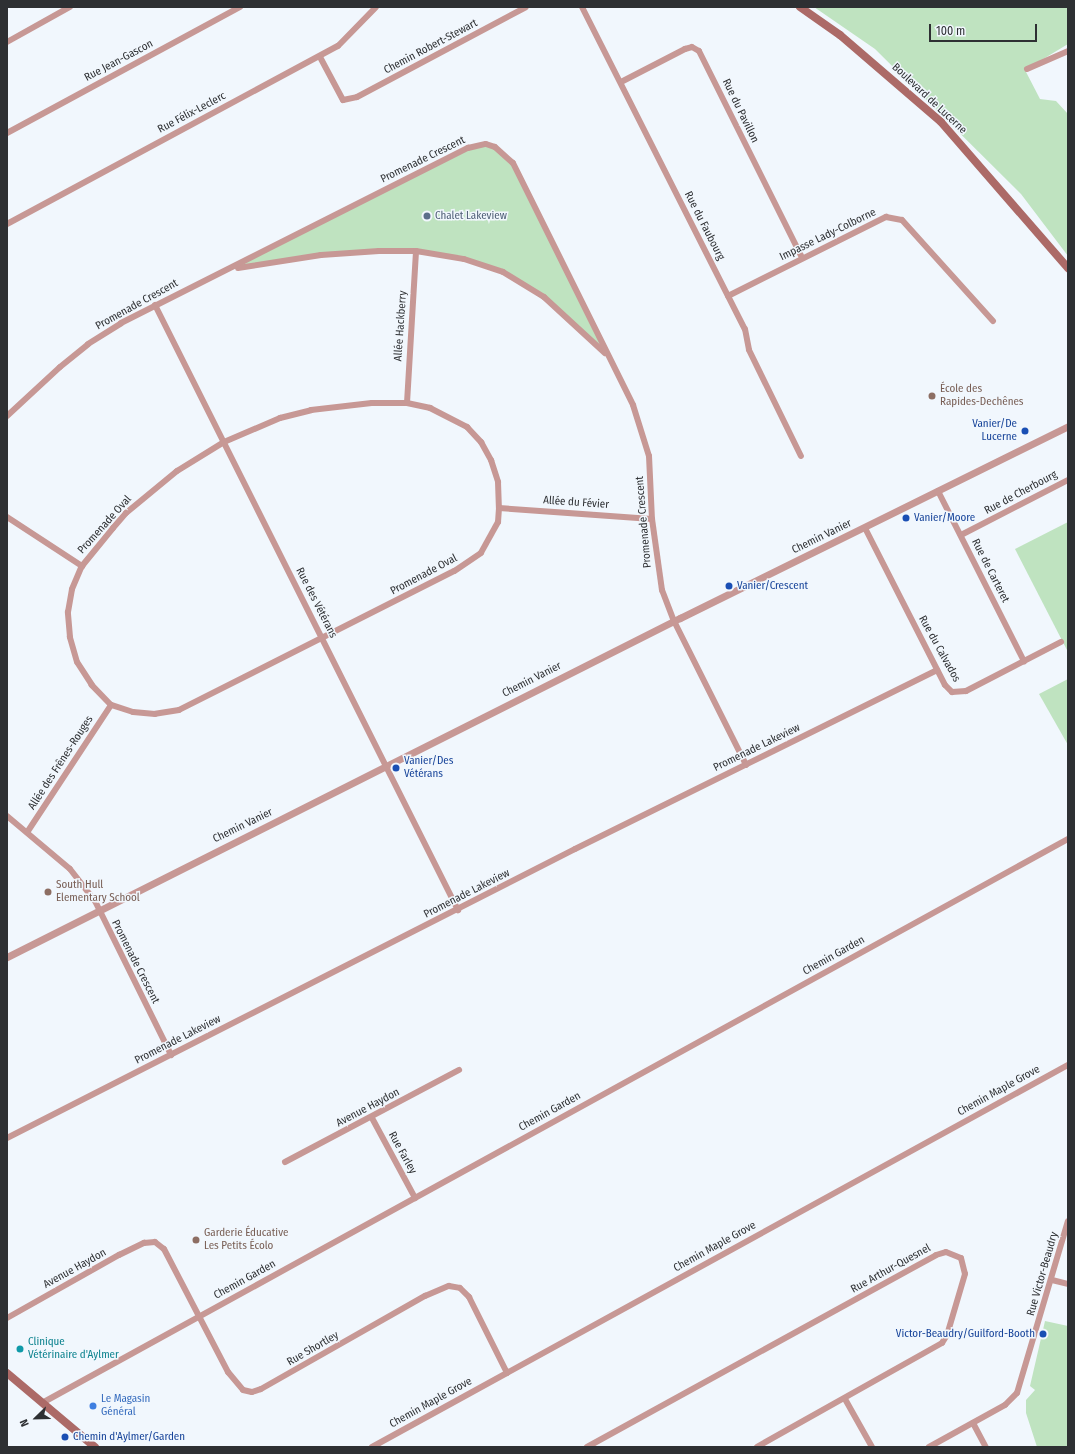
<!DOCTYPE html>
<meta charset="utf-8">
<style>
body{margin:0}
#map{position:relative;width:1075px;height:1454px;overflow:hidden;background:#f1f7fd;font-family:"Fira Sans Condensed",sans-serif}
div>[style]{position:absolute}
.green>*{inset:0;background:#bfe3c0}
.minor>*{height:6px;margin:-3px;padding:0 3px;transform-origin:3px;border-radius:3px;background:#c79895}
.tertiary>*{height:7px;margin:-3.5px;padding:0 3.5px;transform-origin:3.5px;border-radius:3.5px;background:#c79895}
.secondary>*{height:8px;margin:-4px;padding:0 4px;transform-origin:4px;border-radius:4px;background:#ac6a67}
.dots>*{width:11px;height:11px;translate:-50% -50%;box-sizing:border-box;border:2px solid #f1f7fd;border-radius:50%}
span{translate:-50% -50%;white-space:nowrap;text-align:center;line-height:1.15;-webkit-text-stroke:3px #f1f7fd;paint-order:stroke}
.street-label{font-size:11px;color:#2e3033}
.service-label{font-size:11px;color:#4e5e75}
.left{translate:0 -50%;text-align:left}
.education-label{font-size:11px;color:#785e54}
.transit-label{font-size:11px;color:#164399}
.right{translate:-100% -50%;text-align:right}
.culture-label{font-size:11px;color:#0d838f}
.shop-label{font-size:11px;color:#366cbe}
.frame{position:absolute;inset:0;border:8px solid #2e3033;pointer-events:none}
.north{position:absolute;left:16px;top:1398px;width:40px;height:40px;-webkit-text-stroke:3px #f1f7fd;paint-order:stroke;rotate:247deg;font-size:11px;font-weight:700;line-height:16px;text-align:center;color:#2e3033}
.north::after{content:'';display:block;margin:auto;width:14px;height:18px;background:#2e3033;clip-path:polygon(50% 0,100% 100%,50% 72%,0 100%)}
.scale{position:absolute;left:929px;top:24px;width:108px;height:18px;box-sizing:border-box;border:2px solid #2e3033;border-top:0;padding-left:5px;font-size:12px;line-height:14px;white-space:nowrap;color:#2e3033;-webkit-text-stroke:3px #f1f7fd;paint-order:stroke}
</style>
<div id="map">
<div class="green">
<div style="clip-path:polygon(814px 7px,1068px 7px,1068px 44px,1025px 70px,1040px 99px,1056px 101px,1068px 114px,1068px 256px,1021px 194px,875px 49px)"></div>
<div style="clip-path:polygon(486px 144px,506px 154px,612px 360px,571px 319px,503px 272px,441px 254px,379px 251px,261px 263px,230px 270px,468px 148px)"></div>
<div style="clip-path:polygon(1068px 522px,1068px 652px,1015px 549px)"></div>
<div style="clip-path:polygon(1068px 679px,1068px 745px,1039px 694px)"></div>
<div style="clip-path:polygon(1045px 1321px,1068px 1326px,1068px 1447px,1037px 1447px,1026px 1413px,1026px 1400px,1035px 1390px,1030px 1386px)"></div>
</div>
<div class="minor">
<div style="left:582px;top:7px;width:361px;rotate:63.2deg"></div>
<div style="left:745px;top:329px;width:21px;rotate:79deg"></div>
<div style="left:749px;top:350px;width:118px;rotate:63.9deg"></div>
<div style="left:7px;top:42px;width:72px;rotate:-29.1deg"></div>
<div style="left:320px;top:57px;width:49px;rotate:61.9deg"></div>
<div style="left:343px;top:100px;width:14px;rotate:-12deg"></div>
<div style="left:357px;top:97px;width:191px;rotate:-28deg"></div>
<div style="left:1027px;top:69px;width:45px;rotate:-23.7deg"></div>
<div style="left:621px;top:82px;width:72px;rotate:-27.3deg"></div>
<div style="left:685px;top:49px;width:7px;rotate:-16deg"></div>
<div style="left:692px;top:47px;width:8px;rotate:30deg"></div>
<div style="left:699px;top:51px;width:231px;rotate:63.5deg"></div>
<div style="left:7px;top:133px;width:265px;rotate:-28.4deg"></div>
<div style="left:7px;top:224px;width:376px;rotate:-28.3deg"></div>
<div style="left:338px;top:46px;width:54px;rotate:-45.7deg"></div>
<div style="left:238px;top:268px;width:84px;rotate:-8.9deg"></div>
<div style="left:321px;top:255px;width:58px;rotate:-3.9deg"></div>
<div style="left:379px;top:251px;width:37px"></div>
<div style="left:416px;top:251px;width:49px;rotate:9.5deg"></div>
<div style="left:464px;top:259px;width:41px;rotate:18.4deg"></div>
<div style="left:503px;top:272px;width:48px;rotate:31.4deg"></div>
<div style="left:544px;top:297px;width:83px;rotate:42.6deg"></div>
<div style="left:728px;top:296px;width:177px;rotate:-26.6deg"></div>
<div style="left:886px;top:217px;width:16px;rotate:11deg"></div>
<div style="left:902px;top:220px;width:136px;rotate:48deg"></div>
<div style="left:155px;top:305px;width:677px;rotate:63.4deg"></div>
<div style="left:372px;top:403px;width:35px"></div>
<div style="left:407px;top:403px;width:24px;rotate:12deg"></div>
<div style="left:430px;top:408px;width:42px;rotate:27.2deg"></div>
<div style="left:467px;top:427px;width:21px;rotate:47deg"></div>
<div style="left:481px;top:442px;width:21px;rotate:61deg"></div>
<div style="left:491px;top:460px;width:23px;rotate:72deg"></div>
<div style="left:498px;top:482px;width:26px;rotate:88deg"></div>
<div style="left:499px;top:508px;width:14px;rotate:94deg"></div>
<div style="left:498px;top:522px;width:35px;rotate:119deg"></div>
<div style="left:481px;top:553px;width:32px;rotate:146deg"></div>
<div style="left:454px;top:571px;width:308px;rotate:153.2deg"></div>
<div style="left:179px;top:710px;width:24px;rotate:171deg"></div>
<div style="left:155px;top:714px;width:22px;rotate:-175deg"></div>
<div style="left:133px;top:712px;width:23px;rotate:-162deg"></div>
<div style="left:111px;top:705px;width:28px;rotate:-134deg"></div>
<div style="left:92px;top:685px;width:27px;rotate:-123deg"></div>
<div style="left:77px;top:662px;width:26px;rotate:-106deg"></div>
<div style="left:70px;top:637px;width:25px;rotate:-95deg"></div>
<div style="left:68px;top:612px;width:23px;rotate:-80deg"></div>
<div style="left:72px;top:589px;width:25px;rotate:-67deg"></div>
<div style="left:82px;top:566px;width:49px;rotate:-50.8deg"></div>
<div style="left:113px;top:528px;width:20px;rotate:-49deg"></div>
<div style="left:126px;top:513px;width:66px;rotate:-39.5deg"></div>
<div style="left:177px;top:471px;width:55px;rotate:-31.7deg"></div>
<div style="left:224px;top:442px;width:61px;rotate:-23.2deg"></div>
<div style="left:280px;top:418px;width:32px;rotate:-14deg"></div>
<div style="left:311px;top:410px;width:61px;rotate:-6.5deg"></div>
<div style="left:407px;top:403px;width:152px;rotate:-86.6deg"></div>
<div style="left:7px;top:416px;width:72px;rotate:-42.8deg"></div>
<div style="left:60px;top:367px;width:36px;rotate:-39deg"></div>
<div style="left:88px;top:344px;width:39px;rotate:-32deg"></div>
<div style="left:121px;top:323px;width:389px;rotate:-26.8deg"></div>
<div style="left:468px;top:148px;width:18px;rotate:-13deg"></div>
<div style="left:486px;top:144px;width:9px;rotate:18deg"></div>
<div style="left:495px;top:147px;width:24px;rotate:42deg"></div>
<div style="left:513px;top:163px;width:270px;rotate:63.6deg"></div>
<div style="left:633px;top:405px;width:53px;rotate:72.6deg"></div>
<div style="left:649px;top:456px;width:63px;rotate:87.3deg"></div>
<div style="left:652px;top:519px;width:72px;rotate:82deg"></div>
<div style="left:662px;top:590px;width:33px;rotate:69deg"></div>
<div style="left:674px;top:621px;width:161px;rotate:63.4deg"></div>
<div style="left:938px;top:491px;width:191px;rotate:63.2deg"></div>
<div style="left:499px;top:508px;width:153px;rotate:4.1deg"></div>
<div style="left:7px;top:517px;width:90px;rotate:33.2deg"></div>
<div style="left:865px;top:528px;width:176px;rotate:63deg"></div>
<div style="left:945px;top:685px;width:10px;rotate:45deg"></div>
<div style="left:952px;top:692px;width:14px;rotate:-4deg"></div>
<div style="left:966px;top:691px;width:107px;rotate:-27.3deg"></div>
<div style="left:961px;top:535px;width:120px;rotate:-27.2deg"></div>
<div style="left:7px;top:816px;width:82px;rotate:40.1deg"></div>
<div style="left:70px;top:869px;width:41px;rotate:52deg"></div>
<div style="left:95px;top:901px;width:172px;rotate:63.7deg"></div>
<div style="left:28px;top:831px;width:151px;rotate:-56.6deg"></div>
<div style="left:372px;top:1118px;width:91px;rotate:61.7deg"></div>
<div style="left:7px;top:1138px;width:637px;rotate:-26.97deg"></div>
<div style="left:575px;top:849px;width:404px;rotate:-26.3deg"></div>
<div style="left:285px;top:1162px;width:197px;rotate:-27.9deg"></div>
<div style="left:1052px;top:1280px;width:16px;rotate:14deg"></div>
<div style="left:7px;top:1318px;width:129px;rotate:-29.4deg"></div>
<div style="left:119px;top:1255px;width:28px;rotate:-26deg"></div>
<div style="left:144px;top:1243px;width:11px;rotate:-5deg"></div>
<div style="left:155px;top:1242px;width:11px;rotate:38deg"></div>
<div style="left:164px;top:1249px;width:139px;rotate:62.5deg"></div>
<div style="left:228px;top:1372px;width:23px;rotate:50deg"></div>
<div style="left:243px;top:1390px;width:9px;rotate:13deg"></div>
<div style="left:252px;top:1392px;width:9px;rotate:-18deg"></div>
<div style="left:261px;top:1389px;width:189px;rotate:-29.6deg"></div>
<div style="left:425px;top:1296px;width:26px;rotate:-23deg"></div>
<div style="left:449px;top:1286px;width:11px;rotate:10deg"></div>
<div style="left:460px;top:1288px;width:13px;rotate:45deg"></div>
<div style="left:469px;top:1297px;width:85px;rotate:63.4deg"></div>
<div style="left:845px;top:1399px;width:55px;rotate:60.6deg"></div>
<div style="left:42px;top:1403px;width:1171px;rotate:-28.8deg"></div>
<div style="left:973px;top:1423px;width:27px;rotate:62deg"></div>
<div style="left:372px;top:1447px;width:794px;rotate:-28.76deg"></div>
<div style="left:587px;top:1447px;width:398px;rotate:-28.8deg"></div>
<div style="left:936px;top:1255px;width:10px;rotate:-17deg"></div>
<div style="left:946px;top:1252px;width:16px;rotate:22deg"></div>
<div style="left:961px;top:1258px;width:16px;rotate:76deg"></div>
<div style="left:965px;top:1274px;width:64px;rotate:106.4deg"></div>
<div style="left:947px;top:1335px;width:9px;rotate:122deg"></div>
<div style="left:942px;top:1343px;width:212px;rotate:150.7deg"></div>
<div style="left:929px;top:1447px;width:87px;rotate:-28.9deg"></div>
<div style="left:1005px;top:1405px;width:17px;rotate:-45deg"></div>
<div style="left:1017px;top:1393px;width:179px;rotate:-73.5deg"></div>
</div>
<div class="tertiary">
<div style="left:7px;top:957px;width:754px;rotate:-26.74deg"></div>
<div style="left:680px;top:618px;width:433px;rotate:-26.3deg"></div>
</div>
<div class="secondary">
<div style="left:800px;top:7px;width:49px;rotate:35deg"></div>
<div style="left:840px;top:35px;width:133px;rotate:40.7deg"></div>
<div style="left:941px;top:122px;width:194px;rotate:49deg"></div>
<div style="left:7px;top:1373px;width:115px;rotate:40.1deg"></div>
</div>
<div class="dots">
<div style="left:427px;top:216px;background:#5c6f8a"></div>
<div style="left:932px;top:396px;background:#8d6e63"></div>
<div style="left:1025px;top:431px;background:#1a4fb4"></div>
<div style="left:906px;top:518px;background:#1a4fb4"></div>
<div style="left:729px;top:586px;background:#1a4fb4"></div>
<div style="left:396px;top:768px;background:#1a4fb4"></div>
<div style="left:48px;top:892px;background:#8d6e63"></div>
<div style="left:196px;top:1240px;background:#8d6e63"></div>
<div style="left:1043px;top:1334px;background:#1a4fb4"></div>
<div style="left:20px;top:1349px;background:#0f9aa8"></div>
<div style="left:93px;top:1406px;background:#3f7fe0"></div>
<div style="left:65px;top:1437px;background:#1a4fb4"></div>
</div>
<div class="street-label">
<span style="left:431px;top:47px;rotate:-28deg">Chemin Robert-Stewart</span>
<span style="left:119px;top:61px;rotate:-28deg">Rue Jean-Gascon</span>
<span style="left:929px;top:99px;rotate:43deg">Boulevard de Lucerne</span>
<span style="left:740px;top:111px;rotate:64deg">Rue du Pavillon</span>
<span style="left:192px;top:113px;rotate:-28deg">Rue Félix-Leclerc</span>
<span style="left:423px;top:160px;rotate:-26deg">Promenade Crescent</span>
<span style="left:704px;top:226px;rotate:63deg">Rue du Faubourg</span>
<span style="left:828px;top:235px;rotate:-26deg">Impasse Lady-Colborne</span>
<span style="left:137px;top:305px;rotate:-29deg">Promenade Crescent</span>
<span style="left:401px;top:326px;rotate:-86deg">Allée Hackberry</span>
<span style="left:1021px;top:493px;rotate:-28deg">Rue de Cherbourg</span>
<span style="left:576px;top:503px;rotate:4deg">Allée du Févier</span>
<span style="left:644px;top:522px;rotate:-95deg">Promenade Crescent</span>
<span style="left:105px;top:525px;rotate:-48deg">Promenade Oval</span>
<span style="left:822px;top:537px;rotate:-26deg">Chemin Vanier</span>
<span style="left:990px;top:571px;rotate:63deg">Rue de Carteret</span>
<span style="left:424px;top:575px;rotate:-28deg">Promenade Oval</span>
<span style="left:316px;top:603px;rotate:63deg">Rue des Vétérans</span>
<span style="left:939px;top:649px;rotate:61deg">Rue du Calvados</span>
<span style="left:532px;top:680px;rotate:-27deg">Chemin Vanier</span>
<span style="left:757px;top:748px;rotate:-26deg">Promenade Lakeview</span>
<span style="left:61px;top:763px;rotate:-57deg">Allée des Frênes-Rouges</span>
<span style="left:243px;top:826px;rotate:-26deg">Chemin Vanier</span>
<span style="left:467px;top:894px;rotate:-27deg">Promenade Lakeview</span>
<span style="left:834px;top:956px;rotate:-29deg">Chemin Garden</span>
<span style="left:135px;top:962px;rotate:63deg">Promenade Crescent</span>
<span style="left:178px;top:1040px;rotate:-27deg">Promenade Lakeview</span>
<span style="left:999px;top:1091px;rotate:-29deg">Chemin Maple Grove</span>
<span style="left:368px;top:1108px;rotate:-28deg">Avenue Haydon</span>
<span style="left:550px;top:1112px;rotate:-29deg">Chemin Garden</span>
<span style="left:402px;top:1153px;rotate:61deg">Rue Farley</span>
<span style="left:715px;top:1247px;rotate:-29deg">Chemin Maple Grove</span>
<span style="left:75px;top:1269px;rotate:-29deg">Avenue Haydon</span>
<span style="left:891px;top:1269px;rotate:-29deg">Rue Arthur-Quesnel</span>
<span style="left:1043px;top:1274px;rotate:-74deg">Rue Victor-Beaudry</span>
<span style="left:245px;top:1280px;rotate:-29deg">Chemin Garden</span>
<span style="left:313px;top:1349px;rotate:-30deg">Rue Shortley</span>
<span style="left:431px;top:1403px;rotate:-29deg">Chemin Maple Grove</span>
</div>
<div class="service-label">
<span class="left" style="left:435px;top:216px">Chalet Lakeview</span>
</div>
<div class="education-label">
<span class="left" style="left:940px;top:396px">École des<br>Rapides-Dechênes</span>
<span class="left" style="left:56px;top:892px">South Hull<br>Elementary School</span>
<span class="left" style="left:204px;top:1240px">Garderie Éducative<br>Les Petits Écolo</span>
</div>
<div class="transit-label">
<span class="right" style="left:1017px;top:431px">Vanier/De<br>Lucerne</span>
<span class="left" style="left:914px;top:518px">Vanier/Moore</span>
<span class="left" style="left:737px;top:586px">Vanier/Crescent</span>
<span class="left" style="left:404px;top:768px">Vanier/Des<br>Vétérans</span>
<span class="right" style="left:1035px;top:1334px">Victor-Beaudry/Guilford-Booth</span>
<span class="left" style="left:73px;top:1437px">Chemin d'Aylmer/Garden</span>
</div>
<div class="culture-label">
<span class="left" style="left:28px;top:1349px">Clinique<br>Vétérinaire d'Aylmer</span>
</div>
<div class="shop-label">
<span class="left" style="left:101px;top:1406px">Le Magasin<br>Général</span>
</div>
<div class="frame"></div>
<div class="north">N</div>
<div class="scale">100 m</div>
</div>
